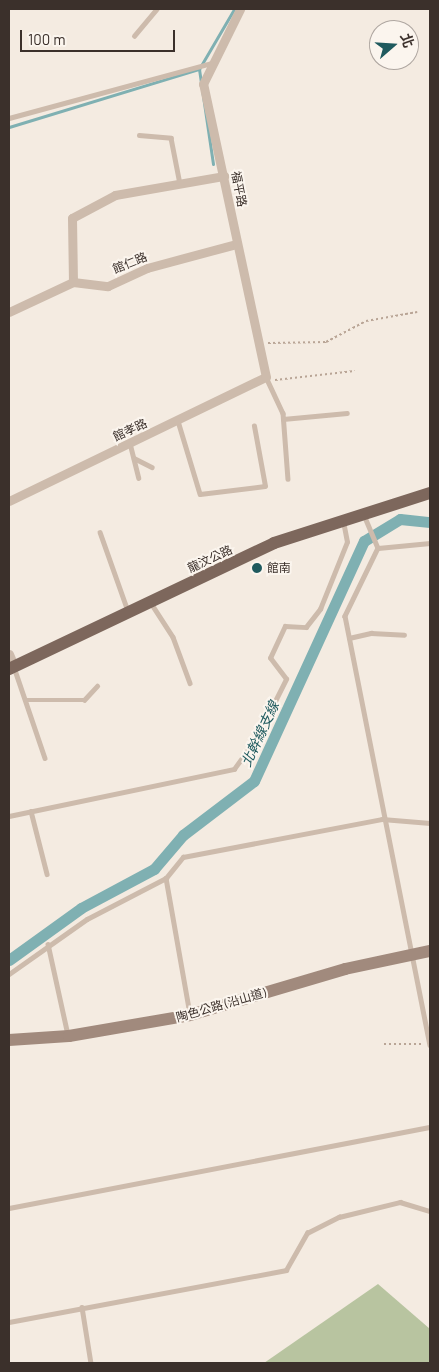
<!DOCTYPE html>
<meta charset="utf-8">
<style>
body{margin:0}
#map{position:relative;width:439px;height:1372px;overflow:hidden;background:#f4ebe1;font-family:Barlow,"Noto Sans TC",sans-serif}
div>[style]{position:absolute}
.green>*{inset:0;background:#b8c4a0}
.stream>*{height:3px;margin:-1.5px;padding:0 1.5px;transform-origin:1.5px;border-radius:1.5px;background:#7fb0b2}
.canal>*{height:11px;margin:-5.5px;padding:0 5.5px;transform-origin:5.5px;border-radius:5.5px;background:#7fb0b2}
.path>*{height:2px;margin-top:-1px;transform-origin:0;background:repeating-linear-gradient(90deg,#b9a596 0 2.5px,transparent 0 5px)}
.service>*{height:4.5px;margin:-2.25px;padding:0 2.25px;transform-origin:2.25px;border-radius:2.25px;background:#cdbbac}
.minor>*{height:9px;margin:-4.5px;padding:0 4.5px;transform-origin:4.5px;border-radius:4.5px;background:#cdbbac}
.secondary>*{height:12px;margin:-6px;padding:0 6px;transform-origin:6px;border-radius:6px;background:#a18a7d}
.primary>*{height:12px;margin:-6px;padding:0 6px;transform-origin:6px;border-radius:6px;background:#7d675c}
.dots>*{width:14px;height:14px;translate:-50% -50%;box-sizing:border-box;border:2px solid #fbf5ee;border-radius:50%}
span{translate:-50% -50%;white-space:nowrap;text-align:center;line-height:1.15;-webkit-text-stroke:4px #fbf5ee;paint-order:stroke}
.street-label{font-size:12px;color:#3b302b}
.poi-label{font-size:12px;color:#3b302b}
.left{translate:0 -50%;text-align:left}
.water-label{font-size:14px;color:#1f5a5e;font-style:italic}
.frame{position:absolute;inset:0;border:10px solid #3b302b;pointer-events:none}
.north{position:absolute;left:369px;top:20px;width:50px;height:50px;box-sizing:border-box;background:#fbf5ee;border:1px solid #aea6a0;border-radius:50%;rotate:71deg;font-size:14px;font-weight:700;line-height:20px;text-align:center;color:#3b302b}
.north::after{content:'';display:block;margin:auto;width:18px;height:22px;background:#1f5a5e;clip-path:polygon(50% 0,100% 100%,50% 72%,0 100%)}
.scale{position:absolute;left:20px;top:30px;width:155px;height:22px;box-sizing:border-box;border:2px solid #3b302b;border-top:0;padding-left:6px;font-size:15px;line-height:18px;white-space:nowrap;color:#3b302b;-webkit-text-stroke:4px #fbf5ee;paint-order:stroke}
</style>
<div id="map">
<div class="green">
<div style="clip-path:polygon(378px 1284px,430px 1329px,430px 1363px,264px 1363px)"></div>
</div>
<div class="stream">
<div style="left:199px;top:69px;width:96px;rotate:81.6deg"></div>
<div style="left:9px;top:127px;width:199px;rotate:-17deg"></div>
<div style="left:199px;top:69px;width:69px;rotate:-59.7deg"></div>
</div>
<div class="canal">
<div style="left:9px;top:960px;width:89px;rotate:-35.8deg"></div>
<div style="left:81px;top:908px;width:83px;rotate:-28.1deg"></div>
<div style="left:154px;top:869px;width:45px;rotate:-49.5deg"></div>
<div style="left:183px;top:835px;width:89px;rotate:-37.3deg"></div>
<div style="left:254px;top:781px;width:264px;rotate:-65.4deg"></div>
<div style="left:364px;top:541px;width:42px;rotate:-31.4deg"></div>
<div style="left:400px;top:519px;width:30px;rotate:6deg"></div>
</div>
<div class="path">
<div style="left:268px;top:343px;width:58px;rotate:-1deg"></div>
<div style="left:326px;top:342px;width:45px;rotate:-27.7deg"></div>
<div style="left:366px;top:321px;width:52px;rotate:-10deg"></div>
<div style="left:275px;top:380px;width:80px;rotate:-6.5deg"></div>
<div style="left:384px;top:1044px;width:38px"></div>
</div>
<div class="service">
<div style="left:134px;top:36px;width:35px;rotate:-50deg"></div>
<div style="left:9px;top:118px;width:209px;rotate:-15.2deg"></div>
<div style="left:139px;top:135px;width:32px;rotate:5deg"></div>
<div style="left:171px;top:138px;width:47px;rotate:78.9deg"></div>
<div style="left:266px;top:377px;width:40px;rotate:65deg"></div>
<div style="left:283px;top:413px;width:66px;rotate:85.7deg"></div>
<div style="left:283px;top:419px;width:64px;rotate:-5.4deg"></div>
<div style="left:178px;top:421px;width:76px;rotate:73.2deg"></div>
<div style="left:200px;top:494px;width:65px;rotate:-7deg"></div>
<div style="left:265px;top:486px;width:61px;rotate:-100.4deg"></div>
<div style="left:130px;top:443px;width:36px;rotate:76deg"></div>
<div style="left:134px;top:458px;width:20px;rotate:27deg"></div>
<div style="left:364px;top:515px;width:36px;rotate:67deg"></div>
<div style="left:378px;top:548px;width:76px;rotate:115.9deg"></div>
<div style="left:345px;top:616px;width:437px;rotate:78.8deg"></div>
<div style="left:100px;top:532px;width:84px;rotate:70.5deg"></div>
<div style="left:378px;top:548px;width:52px;rotate:-5.5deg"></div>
<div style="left:151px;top:603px;width:40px;rotate:57.1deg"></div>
<div style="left:173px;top:637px;width:49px;rotate:69.7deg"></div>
<div style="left:349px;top:638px;width:23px;rotate:-13deg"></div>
<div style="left:371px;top:633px;width:33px;rotate:3deg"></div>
<div style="left:14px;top:667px;width:96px;rotate:71.2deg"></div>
<div style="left:25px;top:700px;width:59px"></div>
<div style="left:84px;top:700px;width:19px;rotate:-47deg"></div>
<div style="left:31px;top:811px;width:65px;rotate:75.7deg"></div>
<div style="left:9px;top:816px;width:230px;rotate:-11.8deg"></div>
<div style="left:234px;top:769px;width:37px;rotate:-54deg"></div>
<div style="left:256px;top:739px;width:67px;rotate:-63.4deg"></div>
<div style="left:286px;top:679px;width:26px;rotate:-127deg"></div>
<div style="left:270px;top:658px;width:35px;rotate:-65deg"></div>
<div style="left:285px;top:626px;width:21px;rotate:3deg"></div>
<div style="left:306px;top:627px;width:23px;rotate:-52deg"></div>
<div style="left:320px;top:609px;width:72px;rotate:-68.1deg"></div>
<div style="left:347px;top:542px;width:21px;rotate:-101deg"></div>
<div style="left:166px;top:878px;width:138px;rotate:80deg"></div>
<div style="left:48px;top:944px;width:93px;rotate:77.6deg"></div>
<div style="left:9px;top:974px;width:95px;rotate:-35.2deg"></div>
<div style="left:87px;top:919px;width:89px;rotate:-27.4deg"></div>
<div style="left:166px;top:878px;width:27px;rotate:-51deg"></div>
<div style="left:183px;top:857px;width:203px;rotate:-10.8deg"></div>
<div style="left:382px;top:819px;width:48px;rotate:4.8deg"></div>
<div style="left:9px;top:1208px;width:429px;rotate:-10.9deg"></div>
<div style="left:82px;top:1307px;width:57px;rotate:80.9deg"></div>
<div style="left:9px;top:1322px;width:282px;rotate:-10.6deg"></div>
<div style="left:286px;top:1270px;width:43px;rotate:-60.4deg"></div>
<div style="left:307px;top:1233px;width:36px;rotate:-27deg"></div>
<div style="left:339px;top:1217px;width:63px;rotate:-13.8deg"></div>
<div style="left:400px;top:1202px;width:31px;rotate:17deg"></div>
</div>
<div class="minor">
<div style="left:73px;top:282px;width:64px;rotate:-90.9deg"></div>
<div style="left:72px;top:218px;width:49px;rotate:-28.1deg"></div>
<div style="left:115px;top:195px;width:111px;rotate:-9.9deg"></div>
<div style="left:9px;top:312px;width:71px;rotate:-25.1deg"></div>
<div style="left:73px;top:282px;width:35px;rotate:7deg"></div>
<div style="left:108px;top:286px;width:43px;rotate:-24.8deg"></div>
<div style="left:147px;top:268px;width:92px;rotate:-15.1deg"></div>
<div style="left:9px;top:501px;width:285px;rotate:-25.8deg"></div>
<div style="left:266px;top:377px;width:300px;rotate:-102.1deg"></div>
<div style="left:203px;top:84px;width:84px;rotate:-63.7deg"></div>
<div style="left:9px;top:654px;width:13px;rotate:67deg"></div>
</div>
<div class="secondary">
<div style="left:9px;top:1040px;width:60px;rotate:-3.8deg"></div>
<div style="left:69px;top:1036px;width:123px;rotate:-9.8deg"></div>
<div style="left:190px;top:1015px;width:162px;rotate:-16.5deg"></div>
<div style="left:345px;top:969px;width:87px;rotate:-12deg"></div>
</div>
<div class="primary">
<div style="left:9px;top:669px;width:293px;rotate:-25.4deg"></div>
<div style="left:274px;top:543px;width:164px;rotate:-17.8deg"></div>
</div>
<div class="dots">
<div style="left:257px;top:568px;background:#1f5a5e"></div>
</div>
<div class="street-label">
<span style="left:239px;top:189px;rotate:79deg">福平路</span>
<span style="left:130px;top:263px;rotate:-22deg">館仁路</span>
<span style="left:130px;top:430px;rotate:-25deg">館孝路</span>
<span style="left:210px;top:559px;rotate:-25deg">龍汶公路</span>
<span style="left:221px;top:1005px;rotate:-16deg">陶色公路 (沿山道)</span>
</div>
<div class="poi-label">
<span class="left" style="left:267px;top:568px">館南</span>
</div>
<div class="water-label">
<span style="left:260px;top:734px;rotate:-65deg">北幹線支線</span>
</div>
<div class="frame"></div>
<div class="north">北</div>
<div class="scale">100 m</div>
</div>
